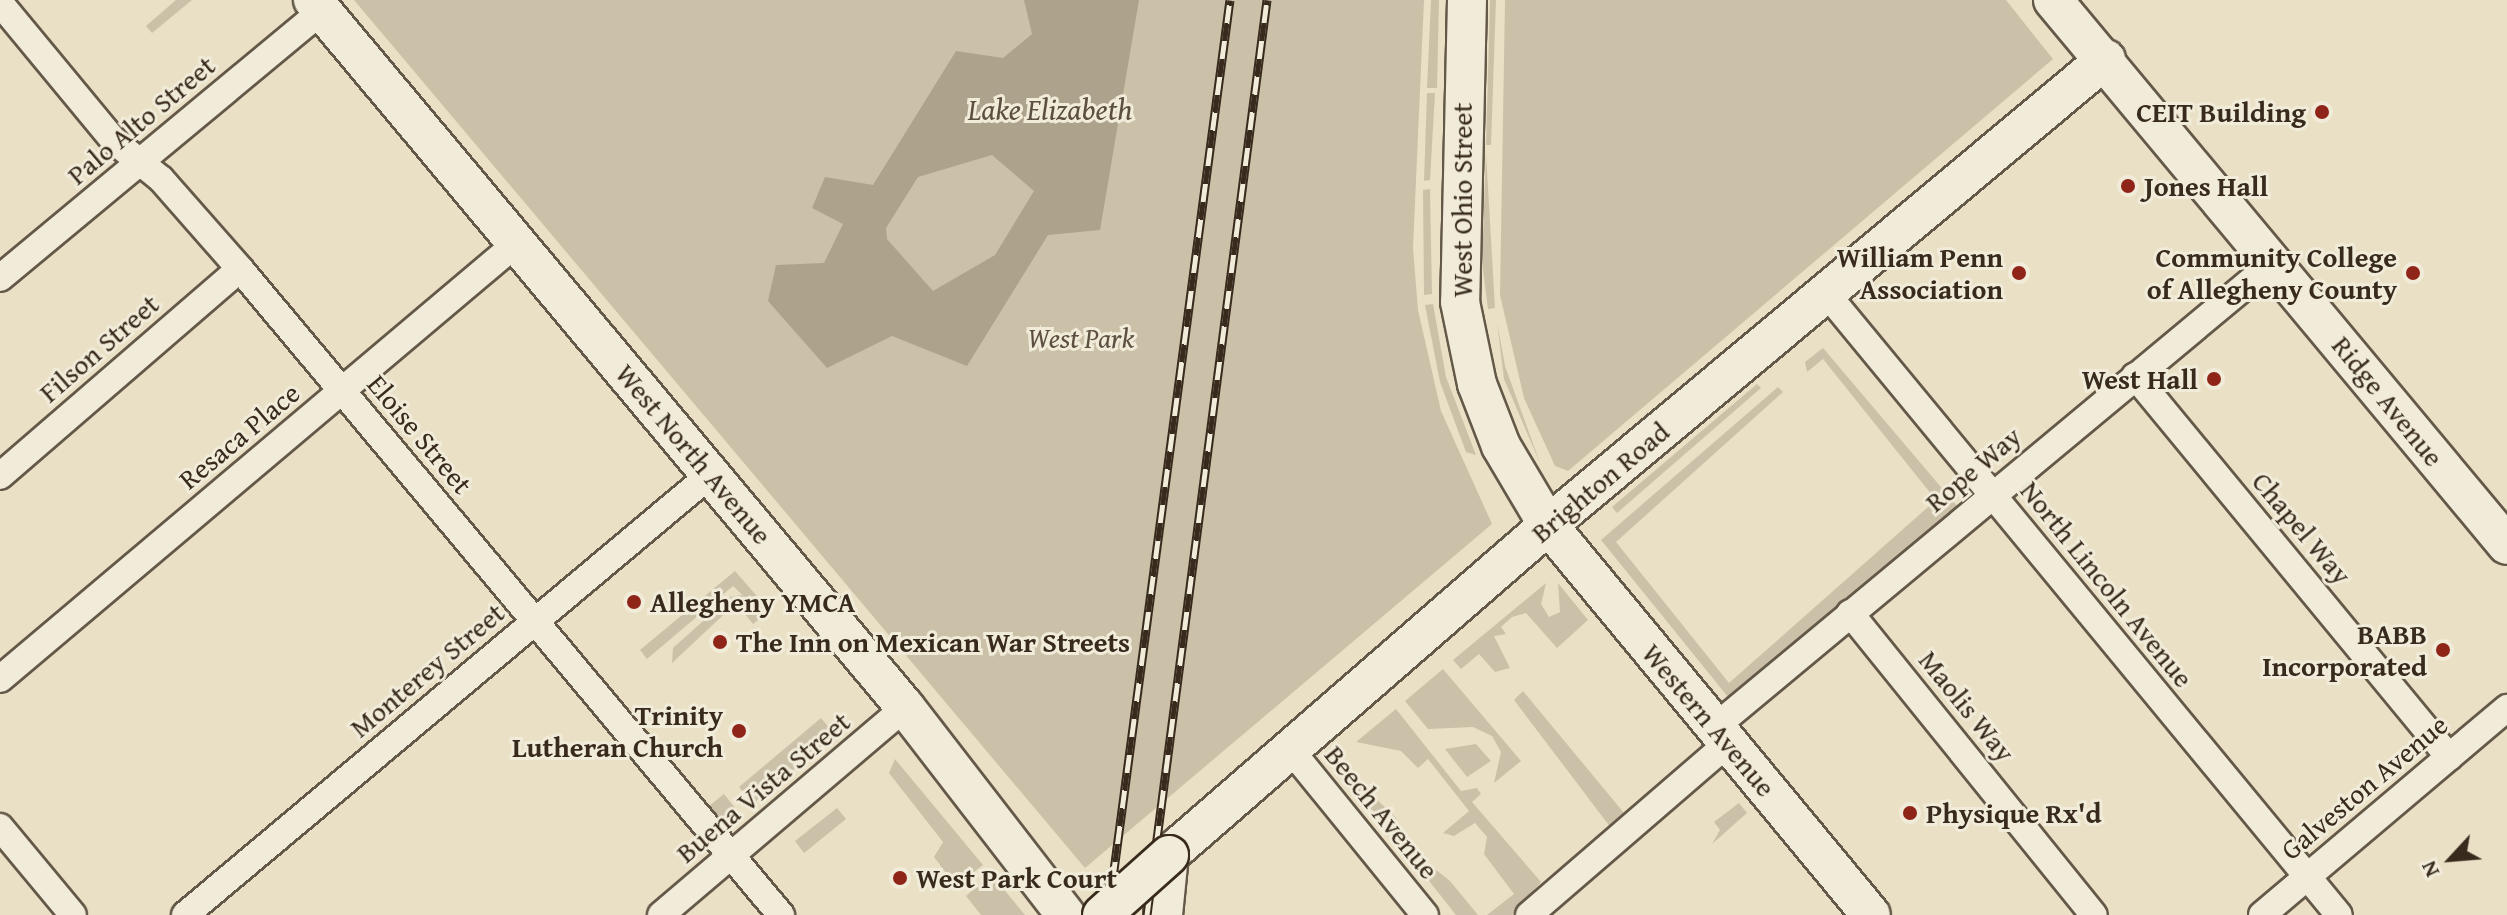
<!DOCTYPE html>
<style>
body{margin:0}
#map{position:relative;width:2507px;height:915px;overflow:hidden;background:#e9e0c5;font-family:"Gentium Book Plus",serif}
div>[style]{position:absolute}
.green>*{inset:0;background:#cbc1a9}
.water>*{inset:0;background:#ada28c}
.roads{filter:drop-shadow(2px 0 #645848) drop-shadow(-2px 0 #645848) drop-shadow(0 2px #645848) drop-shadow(0 -2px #645848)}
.street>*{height:26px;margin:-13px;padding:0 13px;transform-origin:13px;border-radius:13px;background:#f1ebd9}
.secondary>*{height:38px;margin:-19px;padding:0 19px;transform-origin:19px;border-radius:19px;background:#f1ebd9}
.rail>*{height:9px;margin-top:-4.5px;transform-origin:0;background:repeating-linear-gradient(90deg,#f1ebd9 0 18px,#382b1e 0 36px);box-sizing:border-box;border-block:2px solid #382b1e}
.bridges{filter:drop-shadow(2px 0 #382b1e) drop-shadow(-2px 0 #382b1e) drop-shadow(0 2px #382b1e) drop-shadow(0 -2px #382b1e)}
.secondary-bridge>*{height:38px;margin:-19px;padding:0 19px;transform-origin:19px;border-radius:19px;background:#f1ebd9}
.dots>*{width:22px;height:22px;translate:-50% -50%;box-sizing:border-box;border:4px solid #f1ebd9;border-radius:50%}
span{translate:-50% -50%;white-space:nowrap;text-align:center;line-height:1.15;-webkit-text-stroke:6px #f1ebd9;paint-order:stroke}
.poi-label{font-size:28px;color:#382b1e;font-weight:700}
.right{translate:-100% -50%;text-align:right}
.left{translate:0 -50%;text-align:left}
.street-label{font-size:28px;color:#382b1e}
.park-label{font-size:28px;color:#5d5041;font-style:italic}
.water-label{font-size:30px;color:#5b4f3f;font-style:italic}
.north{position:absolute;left:2411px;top:819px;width:80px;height:80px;-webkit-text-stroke:6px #f1ebd9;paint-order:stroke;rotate:244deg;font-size:22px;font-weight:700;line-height:32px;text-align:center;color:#382b1e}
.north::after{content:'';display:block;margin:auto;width:28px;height:36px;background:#382b1e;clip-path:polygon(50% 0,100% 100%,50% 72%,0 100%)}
</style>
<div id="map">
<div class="green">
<div style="clip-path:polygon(176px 0,192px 0,152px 33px,146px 26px)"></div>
<div style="clip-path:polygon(354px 0,1424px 0,1413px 248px,1418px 310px,1441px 411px,1492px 524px,1085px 868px)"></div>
<div style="clip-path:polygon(1431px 0,1439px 0,1437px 88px,1427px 88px)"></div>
<div style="clip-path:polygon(1490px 0,1496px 0,1491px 145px,1486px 145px)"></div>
<div style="clip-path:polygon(1505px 0,2006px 0,2053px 59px,1568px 471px,1555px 466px,1524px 398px,1500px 295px)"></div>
<div style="clip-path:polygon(1427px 93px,1435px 93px,1430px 180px,1424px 181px)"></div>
<div style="clip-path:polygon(1486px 153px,1495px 308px,1488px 309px,1482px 262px)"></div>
<div style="clip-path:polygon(1430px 189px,1432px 294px,1424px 295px,1423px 190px)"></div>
<div style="clip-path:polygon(1433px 304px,1446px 377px,1476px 455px,1466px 452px,1440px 382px,1425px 305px)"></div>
<div style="clip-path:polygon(1497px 322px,1505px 366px,1540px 463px,1504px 379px)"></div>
<div style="clip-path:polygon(1823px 348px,1957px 506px,1728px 697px,1601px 540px,1778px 387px,1783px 392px,1616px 542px,1729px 683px,1936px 500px,1823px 359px,1807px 372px,1805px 362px)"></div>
<div style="clip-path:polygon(1757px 384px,1761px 388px,1617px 513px,1612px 507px)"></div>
<div style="clip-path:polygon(735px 571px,769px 610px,764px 615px,733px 586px,647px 659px,640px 650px)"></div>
<div style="clip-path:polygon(1546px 583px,1541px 604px,1549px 617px,1560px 612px,1558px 583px,1588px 620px,1557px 648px,1526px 613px,1512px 617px,1501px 627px,1506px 634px,1494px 636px,1510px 668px,1495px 672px,1479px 654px,1461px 669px,1453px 660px)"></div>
<div style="clip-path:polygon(742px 595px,761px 618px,753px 624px,736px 603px,672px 663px,673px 648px,730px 597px)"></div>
<div style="clip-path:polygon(1443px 669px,1521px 761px,1494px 783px,1501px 752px,1492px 736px,1473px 727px,1428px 729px,1405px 701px)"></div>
<div style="clip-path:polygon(1523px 691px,1629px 819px,1614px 832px,1514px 700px)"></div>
<div style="clip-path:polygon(1396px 709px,1461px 791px,1477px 788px,1481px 794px,1472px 802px,1541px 882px,1512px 915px,1487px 915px,1514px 894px,1484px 854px,1487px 837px,1475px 823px,1454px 836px,1443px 833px,1469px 811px,1428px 759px,1418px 768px,1401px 751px,1356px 742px)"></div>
<div style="clip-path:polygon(821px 718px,835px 735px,753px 804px,739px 787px)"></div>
<div style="clip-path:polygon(1476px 744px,1491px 761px,1467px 777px,1445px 749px)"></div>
<div style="clip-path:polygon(664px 751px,709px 806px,724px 794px,740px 814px,722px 830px,659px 755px)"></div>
<div style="clip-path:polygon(895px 759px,983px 865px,956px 886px,934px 857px,943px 842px,889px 773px)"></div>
<div style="clip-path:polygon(1336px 760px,1396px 818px,1399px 845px,1331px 764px)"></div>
<div style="clip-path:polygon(1739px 803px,1747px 813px,1712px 844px,1720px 830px,1714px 822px)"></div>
<div style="clip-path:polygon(837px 808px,846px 819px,804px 853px,795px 841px)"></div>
<div style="clip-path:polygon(1430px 865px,1450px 881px,1478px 915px,1456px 915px,1418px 867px)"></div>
<div style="clip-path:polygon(991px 874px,1025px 915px,981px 915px,966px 896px)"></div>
</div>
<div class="water">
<div style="clip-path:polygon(evenodd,1024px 0,1139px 0,1100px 230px,1048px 235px,967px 366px,892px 336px,827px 368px,768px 301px,776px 265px,824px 263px,843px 224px,812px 208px,825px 177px,873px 185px,956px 51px,1003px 58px,1032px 34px,1024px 0,992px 155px,1034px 191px,995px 255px,933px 291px,887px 239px,886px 228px,918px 177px,992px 155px)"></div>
</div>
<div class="roads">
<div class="street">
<div style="left:0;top:3px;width:179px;rotate:50.4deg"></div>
<div style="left:114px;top:141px;width:60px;rotate:39deg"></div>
<div style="left:161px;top:179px;width:120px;rotate:48.7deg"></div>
<div style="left:240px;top:269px;width:843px;rotate:50.06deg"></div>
<div style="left:0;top:278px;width:418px;rotate:-39.7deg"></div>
<div style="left:1826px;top:293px;width:806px;rotate:50.49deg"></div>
<div style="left:2135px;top:376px;width:494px;rotate:50.5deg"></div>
<div style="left:0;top:476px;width:317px;rotate:-40.8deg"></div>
<div style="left:1850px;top:613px;width:388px;rotate:51.1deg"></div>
<div style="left:0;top:679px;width:678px;rotate:-40.15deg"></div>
<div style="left:1715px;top:727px;width:727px;rotate:-39.76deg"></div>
<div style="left:1290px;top:749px;width:214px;rotate:50.9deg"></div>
<div style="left:0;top:827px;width:114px;rotate:50.3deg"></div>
<div style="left:185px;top:915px;width:686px;rotate:-39.98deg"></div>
<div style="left:661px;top:915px;width:321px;rotate:-40.4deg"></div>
<div style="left:1529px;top:915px;width:263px;rotate:-40.8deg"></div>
<div style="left:2262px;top:915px;width:321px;rotate:-40.2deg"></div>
</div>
<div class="secondary">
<div style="left:313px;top:0;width:922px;rotate:50.06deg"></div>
<div style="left:905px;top:707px;width:263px;rotate:52.3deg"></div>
<div style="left:1467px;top:0;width:302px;rotate:91.3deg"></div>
<div style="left:1460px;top:302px;width:84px;rotate:78.3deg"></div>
<div style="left:1477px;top:384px;width:66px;rotate:68.8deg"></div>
<div style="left:1501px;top:446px;width:92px;rotate:59.3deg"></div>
<div style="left:1548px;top:525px;width:506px;rotate:50.37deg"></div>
<div style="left:2053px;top:0;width:709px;rotate:50.2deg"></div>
<div style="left:1163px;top:915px;width:60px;rotate:-84.3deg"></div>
<div style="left:1169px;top:855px;width:12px;rotate:-42deg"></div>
<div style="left:1178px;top:847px;width:490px;rotate:-41deg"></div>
<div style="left:1548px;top:525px;width:727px;rotate:-39.87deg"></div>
</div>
</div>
<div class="rail">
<div style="left:1108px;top:915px;width:923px;rotate:-82.41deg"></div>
<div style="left:1147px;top:915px;width:923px;rotate:-82.53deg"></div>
</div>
<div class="bridges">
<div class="secondary-bridge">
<div style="left:1102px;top:915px;width:90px;rotate:-41.8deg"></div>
</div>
</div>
<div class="dots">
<div style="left:2322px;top:112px;background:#8f2418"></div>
<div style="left:2128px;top:186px;background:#8f2418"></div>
<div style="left:2019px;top:273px;background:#8f2418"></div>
<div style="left:2413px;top:273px;background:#8f2418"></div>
<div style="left:2214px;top:379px;background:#8f2418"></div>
<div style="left:634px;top:602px;background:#8f2418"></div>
<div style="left:720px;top:642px;background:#8f2418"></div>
<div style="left:2443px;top:650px;background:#8f2418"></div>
<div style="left:739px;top:731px;background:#8f2418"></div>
<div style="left:1910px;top:813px;background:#8f2418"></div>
<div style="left:900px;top:878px;background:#8f2418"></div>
</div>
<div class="poi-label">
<span class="right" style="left:2306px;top:112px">CEIT Building</span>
<span class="left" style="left:2144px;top:186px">Jones Hall</span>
<span class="right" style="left:2003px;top:273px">William Penn<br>Association</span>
<span class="right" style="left:2397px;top:273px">Community College<br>of Allegheny County</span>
<span class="right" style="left:2198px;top:379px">West Hall</span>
<span class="left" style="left:650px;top:602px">Allegheny YMCA</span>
<span class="right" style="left:2427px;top:650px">BABB<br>Incorporated</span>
<span class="left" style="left:736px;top:642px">The Inn on Mexican War Streets</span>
<span class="right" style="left:723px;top:731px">Trinity<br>Lutheran Church</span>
<span class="left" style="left:1926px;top:813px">Physique Rx'd</span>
<span class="left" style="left:916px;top:878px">West Park Court</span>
</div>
<div class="street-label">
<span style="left:141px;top:120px;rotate:-40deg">Palo Alto Street</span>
<span style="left:1462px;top:200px;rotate:-90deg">West Ohio Street</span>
<span style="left:99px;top:348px;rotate:-41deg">Filson Street</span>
<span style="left:2388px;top:401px;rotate:51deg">Ridge Avenue</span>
<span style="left:420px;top:434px;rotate:50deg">Eloise Street</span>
<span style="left:239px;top:436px;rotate:-40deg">Resaca Place</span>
<span style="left:694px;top:454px;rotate:50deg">West North Avenue</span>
<span style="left:1973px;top:469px;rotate:-40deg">Rope Way</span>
<span style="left:1600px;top:482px;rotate:-40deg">Brighton Road</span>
<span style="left:2302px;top:528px;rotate:50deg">Chapel Way</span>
<span style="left:2107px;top:584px;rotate:51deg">North Lincoln Avenue</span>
<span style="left:427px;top:670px;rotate:-40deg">Monterey Street</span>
<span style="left:1967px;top:706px;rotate:51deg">Maolis Way</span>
<span style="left:1709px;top:720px;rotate:50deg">Western Avenue</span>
<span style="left:763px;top:787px;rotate:-40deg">Buena Vista Street</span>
<span style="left:2364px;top:787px;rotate:-40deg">Galveston Avenue</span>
<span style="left:1382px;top:812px;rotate:51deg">Beech Avenue</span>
</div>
<div class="park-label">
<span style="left:1081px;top:338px">West Park</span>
</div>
<div class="water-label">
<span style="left:1050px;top:109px">Lake Elizabeth</span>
</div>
<div class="north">N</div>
</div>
